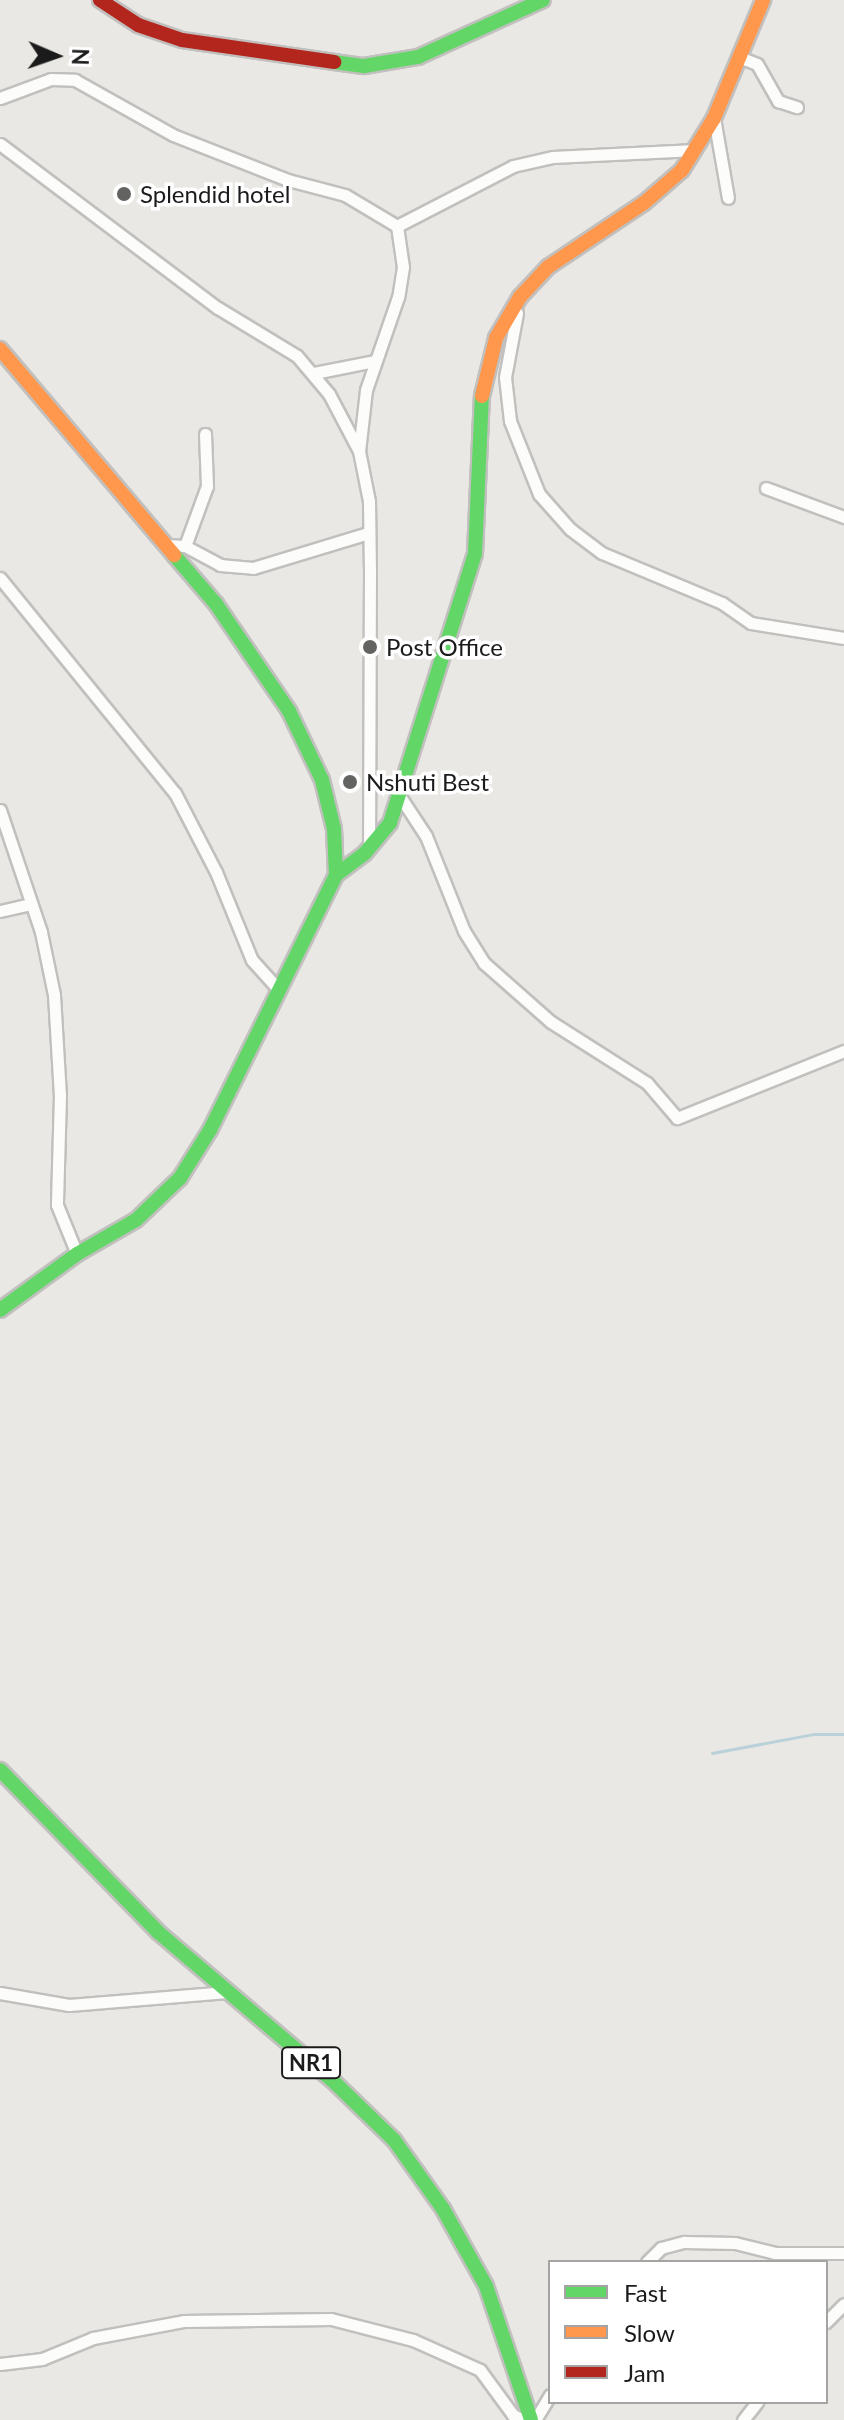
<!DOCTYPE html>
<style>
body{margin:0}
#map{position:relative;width:844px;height:2420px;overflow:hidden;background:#eae8e4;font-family:Lato,sans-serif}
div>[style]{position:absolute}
.stream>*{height:3px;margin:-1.5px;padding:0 1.5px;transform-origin:1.5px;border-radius:1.5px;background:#bad1da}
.roads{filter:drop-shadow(2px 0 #c1c0be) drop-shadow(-2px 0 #c1c0be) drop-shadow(0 2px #c1c0be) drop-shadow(0 -2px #c1c0be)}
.street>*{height:11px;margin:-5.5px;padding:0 5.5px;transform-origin:5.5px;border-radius:5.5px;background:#fcfcfb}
.fast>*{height:14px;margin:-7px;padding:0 7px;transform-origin:7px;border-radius:7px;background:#63d668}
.slow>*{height:14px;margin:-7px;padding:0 7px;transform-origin:7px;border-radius:7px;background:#ff974d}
.jam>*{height:14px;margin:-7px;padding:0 7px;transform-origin:7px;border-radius:7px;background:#b3261e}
.dots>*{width:22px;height:22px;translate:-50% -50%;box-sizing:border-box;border:4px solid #fff;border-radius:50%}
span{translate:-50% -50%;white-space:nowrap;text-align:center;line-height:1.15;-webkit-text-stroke:7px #fff;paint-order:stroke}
.shield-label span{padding:2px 6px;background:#fff;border:2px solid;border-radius:6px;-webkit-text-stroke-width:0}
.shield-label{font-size:22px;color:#1b1b1b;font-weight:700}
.poi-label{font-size:24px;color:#1b1b1b}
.left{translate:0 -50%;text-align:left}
.legend{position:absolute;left:548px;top:2260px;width:280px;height:144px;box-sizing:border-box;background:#fff;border:2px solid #a4a4a4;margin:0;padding:10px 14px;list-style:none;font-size:24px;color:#1b1b1b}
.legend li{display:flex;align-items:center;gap:16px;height:40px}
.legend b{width:40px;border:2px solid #a4a4a4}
.north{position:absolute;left:16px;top:16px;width:80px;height:80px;-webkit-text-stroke:6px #fff;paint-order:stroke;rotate:92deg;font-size:22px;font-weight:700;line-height:32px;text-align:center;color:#1b1b1b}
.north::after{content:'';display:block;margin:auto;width:28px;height:36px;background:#1b1b1b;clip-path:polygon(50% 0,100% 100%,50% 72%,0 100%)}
</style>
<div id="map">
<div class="stream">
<div style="left:712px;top:1753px;width:104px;rotate:-10.6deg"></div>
<div style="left:814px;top:1734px;width:30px"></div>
</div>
<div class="roads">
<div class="street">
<div style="left:739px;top:57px;width:19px;rotate:21deg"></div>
<div style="left:757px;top:64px;width:43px;rotate:60.4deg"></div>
<div style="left:778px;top:101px;width:20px;rotate:18deg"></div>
<div style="left:0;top:98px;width:54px;rotate:-20.4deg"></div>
<div style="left:51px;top:79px;width:24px;rotate:2deg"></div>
<div style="left:75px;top:80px;width:112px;rotate:29.3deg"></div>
<div style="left:173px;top:135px;width:123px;rotate:21.4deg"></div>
<div style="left:288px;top:180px;width:59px;rotate:14.7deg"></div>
<div style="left:345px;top:195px;width:61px;rotate:30.8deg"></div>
<div style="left:397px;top:226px;width:41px;rotate:81.7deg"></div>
<div style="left:403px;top:267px;width:30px;rotate:99deg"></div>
<div style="left:398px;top:297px;width:98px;rotate:109deg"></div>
<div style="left:366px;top:390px;width:61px;rotate:96.5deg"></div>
<div style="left:714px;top:118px;width:81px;rotate:80.1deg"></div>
<div style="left:0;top:144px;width:273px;rotate:37deg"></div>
<div style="left:218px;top:308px;width:92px;rotate:31.3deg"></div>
<div style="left:297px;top:356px;width:50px;rotate:49.9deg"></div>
<div style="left:329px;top:394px;width:64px;rotate:62.2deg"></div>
<div style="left:359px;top:451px;width:51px;rotate:78.7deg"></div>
<div style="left:369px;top:501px;width:69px;rotate:89.2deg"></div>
<div style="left:370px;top:570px;width:274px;rotate:90.2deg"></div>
<div style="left:397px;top:226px;width:131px;rotate:-27.3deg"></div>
<div style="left:513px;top:166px;width:41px;rotate:-12.7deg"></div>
<div style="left:553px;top:157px;width:142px;rotate:-2.8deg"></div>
<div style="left:517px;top:313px;width:65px;rotate:100.6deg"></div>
<div style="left:505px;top:377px;width:44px;rotate:83.5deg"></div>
<div style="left:510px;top:421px;width:79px;rotate:68.3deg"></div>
<div style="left:539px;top:494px;width:47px;rotate:48.5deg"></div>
<div style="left:570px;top:529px;width:40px;rotate:37deg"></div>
<div style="left:602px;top:553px;width:130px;rotate:22.6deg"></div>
<div style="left:722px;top:603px;width:35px;rotate:35deg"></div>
<div style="left:751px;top:623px;width:94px;rotate:9.2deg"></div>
<div style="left:314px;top:373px;width:61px;rotate:-11.3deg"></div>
<div style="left:766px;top:488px;width:83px;rotate:20.4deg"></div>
<div style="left:165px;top:545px;width:20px;rotate:3deg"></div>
<div style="left:185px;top:546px;width:40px;rotate:28deg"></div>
<div style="left:220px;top:565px;width:33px;rotate:5deg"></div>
<div style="left:253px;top:568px;width:120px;rotate:-16.9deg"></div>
<div style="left:185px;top:546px;width:64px;rotate:-69.9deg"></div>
<div style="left:207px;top:486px;width:52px;rotate:-92.2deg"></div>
<div style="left:0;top:578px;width:277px;rotate:50.9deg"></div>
<div style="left:175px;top:793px;width:89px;rotate:62.6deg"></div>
<div style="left:216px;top:872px;width:95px;rotate:67.8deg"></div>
<div style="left:252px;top:960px;width:40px;rotate:48deg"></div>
<div style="left:401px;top:798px;width:45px;rotate:56.7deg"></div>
<div style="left:426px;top:836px;width:102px;rotate:68.2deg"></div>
<div style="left:464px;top:931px;width:38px;rotate:58deg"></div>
<div style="left:484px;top:963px;width:89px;rotate:41.4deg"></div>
<div style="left:551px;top:1022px;width:114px;rotate:32.4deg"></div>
<div style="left:647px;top:1083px;width:46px;rotate:49.4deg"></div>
<div style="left:677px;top:1118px;width:180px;rotate:-21.9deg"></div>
<div style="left:0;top:810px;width:129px;rotate:71.4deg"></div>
<div style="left:41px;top:932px;width:64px;rotate:78.3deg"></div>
<div style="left:54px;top:995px;width:100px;rotate:86.6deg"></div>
<div style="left:60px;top:1095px;width:110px;rotate:91.6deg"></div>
<div style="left:57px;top:1205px;width:53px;rotate:67.8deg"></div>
<div style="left:0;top:911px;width:32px;rotate:-13deg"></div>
<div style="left:0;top:1993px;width:70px;rotate:9.9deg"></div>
<div style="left:69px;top:2005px;width:159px;rotate:-4.7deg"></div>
<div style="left:647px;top:2262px;width:20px;rotate:-45deg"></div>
<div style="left:661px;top:2248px;width:24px;rotate:-15deg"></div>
<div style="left:684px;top:2242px;width:51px;rotate:1.1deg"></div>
<div style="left:735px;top:2243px;width:41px;rotate:14deg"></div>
<div style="left:775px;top:2253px;width:69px"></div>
<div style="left:826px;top:2322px;width:25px;rotate:-45deg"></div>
<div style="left:0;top:2364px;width:42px;rotate:-6.8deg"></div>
<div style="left:42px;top:2359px;width:55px;rotate:-22.4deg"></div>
<div style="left:93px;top:2338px;width:93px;rotate:-10.6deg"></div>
<div style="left:184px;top:2321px;width:147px;rotate:-0.8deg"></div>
<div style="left:331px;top:2319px;width:85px;rotate:14.4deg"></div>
<div style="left:413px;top:2340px;width:73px;rotate:24.1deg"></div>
<div style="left:480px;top:2370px;width:56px;rotate:53.7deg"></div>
<div style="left:513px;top:2415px;width:11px;rotate:27deg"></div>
<div style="left:535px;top:2420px;width:29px;rotate:-59deg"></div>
<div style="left:743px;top:2420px;width:23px;rotate:-52deg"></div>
</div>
<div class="fast">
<div style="left:334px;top:62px;width:30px;rotate:8deg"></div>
<div style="left:364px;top:66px;width:55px;rotate:-9.5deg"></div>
<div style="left:418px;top:57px;width:137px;rotate:-24.5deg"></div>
<div style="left:174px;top:555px;width:65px;rotate:49.4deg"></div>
<div style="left:216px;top:604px;width:130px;rotate:55.7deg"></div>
<div style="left:289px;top:711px;width:76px;rotate:64.4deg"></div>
<div style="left:322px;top:780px;width:50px;rotate:76.2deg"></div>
<div style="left:334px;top:829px;width:46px;rotate:87.5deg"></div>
<div style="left:0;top:1310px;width:95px;rotate:-36deg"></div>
<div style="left:77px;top:1254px;width:68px;rotate:-30deg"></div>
<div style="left:136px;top:1220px;width:61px;rotate:-43.7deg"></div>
<div style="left:180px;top:1178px;width:57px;rotate:-58deg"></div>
<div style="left:210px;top:1130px;width:284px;rotate:-63.7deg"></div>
<div style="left:336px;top:875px;width:36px;rotate:-37deg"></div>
<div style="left:365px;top:853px;width:39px;rotate:-50deg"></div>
<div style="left:390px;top:823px;width:282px;rotate:-72.5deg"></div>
<div style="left:475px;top:554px;width:158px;rotate:-87.5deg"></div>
<div style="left:0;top:1770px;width:226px;rotate:45.7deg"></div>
<div style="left:158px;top:1932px;width:227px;rotate:40.4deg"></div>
<div style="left:331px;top:2079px;width:88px;rotate:44.1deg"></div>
<div style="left:394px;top:2140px;width:85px;rotate:54.6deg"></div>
<div style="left:443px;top:2209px;width:88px;rotate:60.8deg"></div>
<div style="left:486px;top:2286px;width:141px;rotate:71.4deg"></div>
</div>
<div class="slow">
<div style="left:0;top:349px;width:270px;rotate:49.8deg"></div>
<div style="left:482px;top:396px;width:60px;rotate:-76.4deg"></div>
<div style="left:496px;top:338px;width:48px;rotate:-59.7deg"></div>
<div style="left:520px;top:297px;width:41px;rotate:-47deg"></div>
<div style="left:548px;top:267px;width:115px;rotate:-33.7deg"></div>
<div style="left:644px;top:203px;width:50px;rotate:-41deg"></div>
<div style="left:682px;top:170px;width:61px;rotate:-58.4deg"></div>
<div style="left:714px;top:118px;width:128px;rotate:-67.4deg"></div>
</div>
<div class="jam">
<div style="left:100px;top:0;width:45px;rotate:33.3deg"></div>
<div style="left:138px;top:25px;width:46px;rotate:18.8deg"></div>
<div style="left:182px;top:40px;width:154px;rotate:8.2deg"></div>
</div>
</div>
<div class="dots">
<div style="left:124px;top:194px;background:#636361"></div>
<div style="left:370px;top:647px;background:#636361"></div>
<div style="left:350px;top:782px;background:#636361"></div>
</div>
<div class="shield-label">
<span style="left:311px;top:2063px">NR1</span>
</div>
<div class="poi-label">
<span class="left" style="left:140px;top:194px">Splendid hotel</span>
<span class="left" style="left:386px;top:647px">Post Office</span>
<span class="left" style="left:366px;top:782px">Nshuti Best</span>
</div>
<ul class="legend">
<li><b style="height:10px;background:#63d668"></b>Fast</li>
<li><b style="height:10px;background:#ff974d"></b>Slow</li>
<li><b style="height:10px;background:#b3261e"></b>Jam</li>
</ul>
<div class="north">N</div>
</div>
